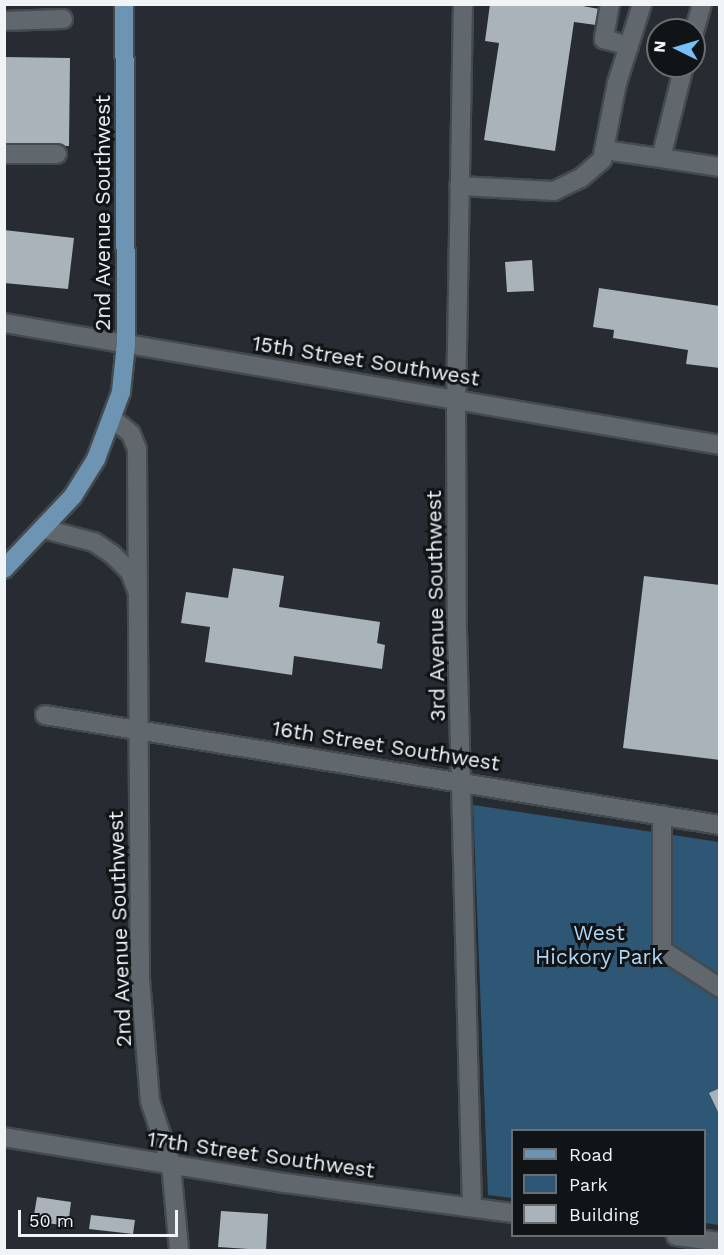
<!DOCTYPE html>
<style>
body{margin:0}
#map{position:relative;width:724px;height:1255px;overflow:hidden;background:#262c31;font-family:"Work Sans",sans-serif}
div>[style]{position:absolute}
.green>*{inset:0;background:#2d5774}
.building>*{inset:0;background:#aab3b9}
.roads{filter:drop-shadow(2px 0 #444a4e) drop-shadow(-2px 0 #444a4e) drop-shadow(0 2px #444a4e) drop-shadow(0 -2px #444a4e)}
.minor>*{height:18px;margin:-9px;padding:0 9px;transform-origin:9px;border-radius:9px;background:#60676d}
.major>*{height:18px;margin:-9px;padding:0 9px;transform-origin:9px;border-radius:9px;background:#6d95b3}
span{translate:-50% -50%;white-space:nowrap;text-align:center;line-height:1.15;-webkit-text-stroke:6px #111416;paint-order:stroke}
.street-label{font-size:21px;color:#f0f4f7}
.park-label{font-size:21px;color:#b2d7f3}
.frame{position:absolute;inset:0;border:6px solid #f0f4f7;pointer-events:none}
.legend{position:absolute;left:511px;top:1129px;width:195px;height:108px;box-sizing:border-box;background:#111416;border:2px solid #6a6e70;margin:0;padding:8px 10px;list-style:none;font-size:18px;color:#f0f4f7}
.legend li{display:flex;align-items:center;gap:12px;height:30px}
.legend b{width:30px;border:2px solid #6a6e70}
.north{position:absolute;left:646px;top:18px;width:60px;height:60px;box-sizing:border-box;background:#111416;border:2px solid #6a6e70;border-radius:50%;rotate:275deg;font-size:16px;font-weight:700;line-height:24px;text-align:center;color:#f0f4f7}
.north::after{content:'';display:block;margin:auto;width:21px;height:27px;background:#75c0f6;clip-path:polygon(50% 0,100% 100%,50% 72%,0 100%)}
.scale{position:absolute;left:18px;top:1210px;width:160px;height:27px;box-sizing:border-box;border:3px solid #f0f4f7;border-top:0;padding-left:8px;font-size:18px;line-height:21px;white-space:nowrap;color:#f0f4f7;-webkit-text-stroke:4px #111416;paint-order:stroke}
</style>
<div id="map">
<div class="green">
<div style="clip-path:polygon(473px 805px,719px 842px,719px 1225px,705px 1223px,704px 1130px,512px 1130px,512px 1198px,488px 1195px)"></div>
</div>
<div class="building">
<div style="clip-path:polygon(490px 4px,572px 4px,599px 9px,596px 25px,574px 22px,555px 151px,484px 140px,499px 43px,485px 41px)"></div>
<div style="clip-path:polygon(4px 57px,70px 58px,69px 146px,4px 145px)"></div>
<div style="clip-path:polygon(4px 230px,74px 238px,68px 289px,4px 283px)"></div>
<div style="clip-path:polygon(532px 260px,534px 291px,507px 292px,505px 262px)"></div>
<div style="clip-path:polygon(599px 288px,720px 306px,720px 368px,686px 364px,688px 350px,613px 338px,614px 330px,593px 327px)"></div>
<div style="clip-path:polygon(233px 568px,284px 576px,279px 607px,380px 622px,377px 643px,385px 645px,382px 669px,294px 656px,292px 675px,205px 662px,210px 627px,181px 623px,186px 592px,228px 598px)"></div>
<div style="clip-path:polygon(644px 576px,720px 585px,720px 760px,623px 748px)"></div>
<div style="clip-path:polygon(720px 1088px,720px 1116px,709px 1093px)"></div>
<div style="clip-path:polygon(37px 1197px,71px 1202px,68px 1226px,33px 1221px)"></div>
<div style="clip-path:polygon(221px 1211px,268px 1214px,266px 1250px,218px 1247px)"></div>
<div style="clip-path:polygon(91px 1215px,135px 1220px,133px 1234px,89px 1229px)"></div>
</div>
<div class="roads">
<div class="minor">
<div style="left:463px;top:4px;width:396px;rotate:91deg"></div>
<div style="left:456px;top:400px;width:231px;rotate:89.8deg"></div>
<div style="left:457px;top:631px;width:576px;rotate:88.51deg"></div>
<div style="left:610px;top:4px;width:36px;rotate:100deg"></div>
<div style="left:604px;top:39px;width:26px;rotate:16deg"></div>
<div style="left:4px;top:21px;width:59px;rotate:-1.9deg"></div>
<div style="left:694px;top:32px;width:29px;rotate:-74deg"></div>
<div style="left:604px;top:150px;width:58px;rotate:8deg"></div>
<div style="left:661px;top:158px;width:95px;rotate:-76deg"></div>
<div style="left:4px;top:154px;width:53px"></div>
<div style="left:661px;top:158px;width:60px;rotate:8.7deg"></div>
<div style="left:459px;top:186px;width:95px;rotate:3deg"></div>
<div style="left:554px;top:191px;width:30px;rotate:-26deg"></div>
<div style="left:581px;top:178px;width:28px;rotate:-41deg"></div>
<div style="left:602px;top:160px;width:78px;rotate:-79deg"></div>
<div style="left:617px;top:83px;width:83px;rotate:-72.4deg"></div>
<div style="left:4px;top:323px;width:726px;rotate:9.67deg"></div>
<div style="left:114px;top:420px;width:22px;rotate:39deg"></div>
<div style="left:131px;top:434px;width:16px;rotate:68deg"></div>
<div style="left:137px;top:449px;width:530px;rotate:89.68deg"></div>
<div style="left:140px;top:979px;width:122px;rotate:85.3deg"></div>
<div style="left:150px;top:1101px;width:67px;rotate:71.8deg"></div>
<div style="left:171px;top:1165px;width:85px;rotate:84.6deg"></div>
<div style="left:44px;top:529px;width:52px;rotate:14.6deg"></div>
<div style="left:94px;top:542px;width:22px;rotate:34deg"></div>
<div style="left:112px;top:554px;width:25px;rotate:45deg"></div>
<div style="left:130px;top:572px;width:19px;rotate:69deg"></div>
<div style="left:45px;top:715px;width:684px;rotate:9.26deg"></div>
<div style="left:662px;top:815px;width:135px;rotate:90deg"></div>
<div style="left:662px;top:950px;width:69px;rotate:33.2deg"></div>
<div style="left:4px;top:1137px;width:285px;rotate:9.3deg"></div>
<div style="left:285px;top:1183px;width:229px;rotate:7.5deg"></div>
<div style="left:676px;top:1236px;width:44px;rotate:7.8deg"></div>
</div>
<div class="major">
<div style="left:4px;top:569px;width:100px;rotate:-46.6deg"></div>
<div style="left:73px;top:496px;width:44px;rotate:-58.1deg"></div>
<div style="left:96px;top:459px;width:72px;rotate:-69.5deg"></div>
<div style="left:121px;top:392px;width:48px;rotate:-84.1deg"></div>
<div style="left:126px;top:344px;width:340px;rotate:-90.3deg"></div>
</div>
</div>
<div class="street-label">
<span style="left:103px;top:213px;rotate:-90deg">2nd Avenue Southwest</span>
<span style="left:366px;top:361px;rotate:9deg">15th Street Southwest</span>
<span style="left:436px;top:606px;rotate:-91deg">3rd Avenue Southwest</span>
<span style="left:386px;top:746px;rotate:9deg">16th Street Southwest</span>
<span style="left:120px;top:929px;rotate:-92deg">2nd Avenue Southwest</span>
<span style="left:261px;top:1155px;rotate:8deg">17th Street Southwest</span>
</div>
<div class="park-label">
<span style="left:599px;top:945px">West<br>Hickory Park</span>
</div>
<div class="frame"></div>
<ul class="legend">
<li><b style="height:8px;background:#6d95b3"></b>Road</li>
<li><b style="height:16px;background:#2d5774"></b>Park</li>
<li><b style="height:16px;background:#aab3b9"></b>Building</li>
</ul>
<div class="north">N</div>
<div class="scale">50 m</div>
</div>
